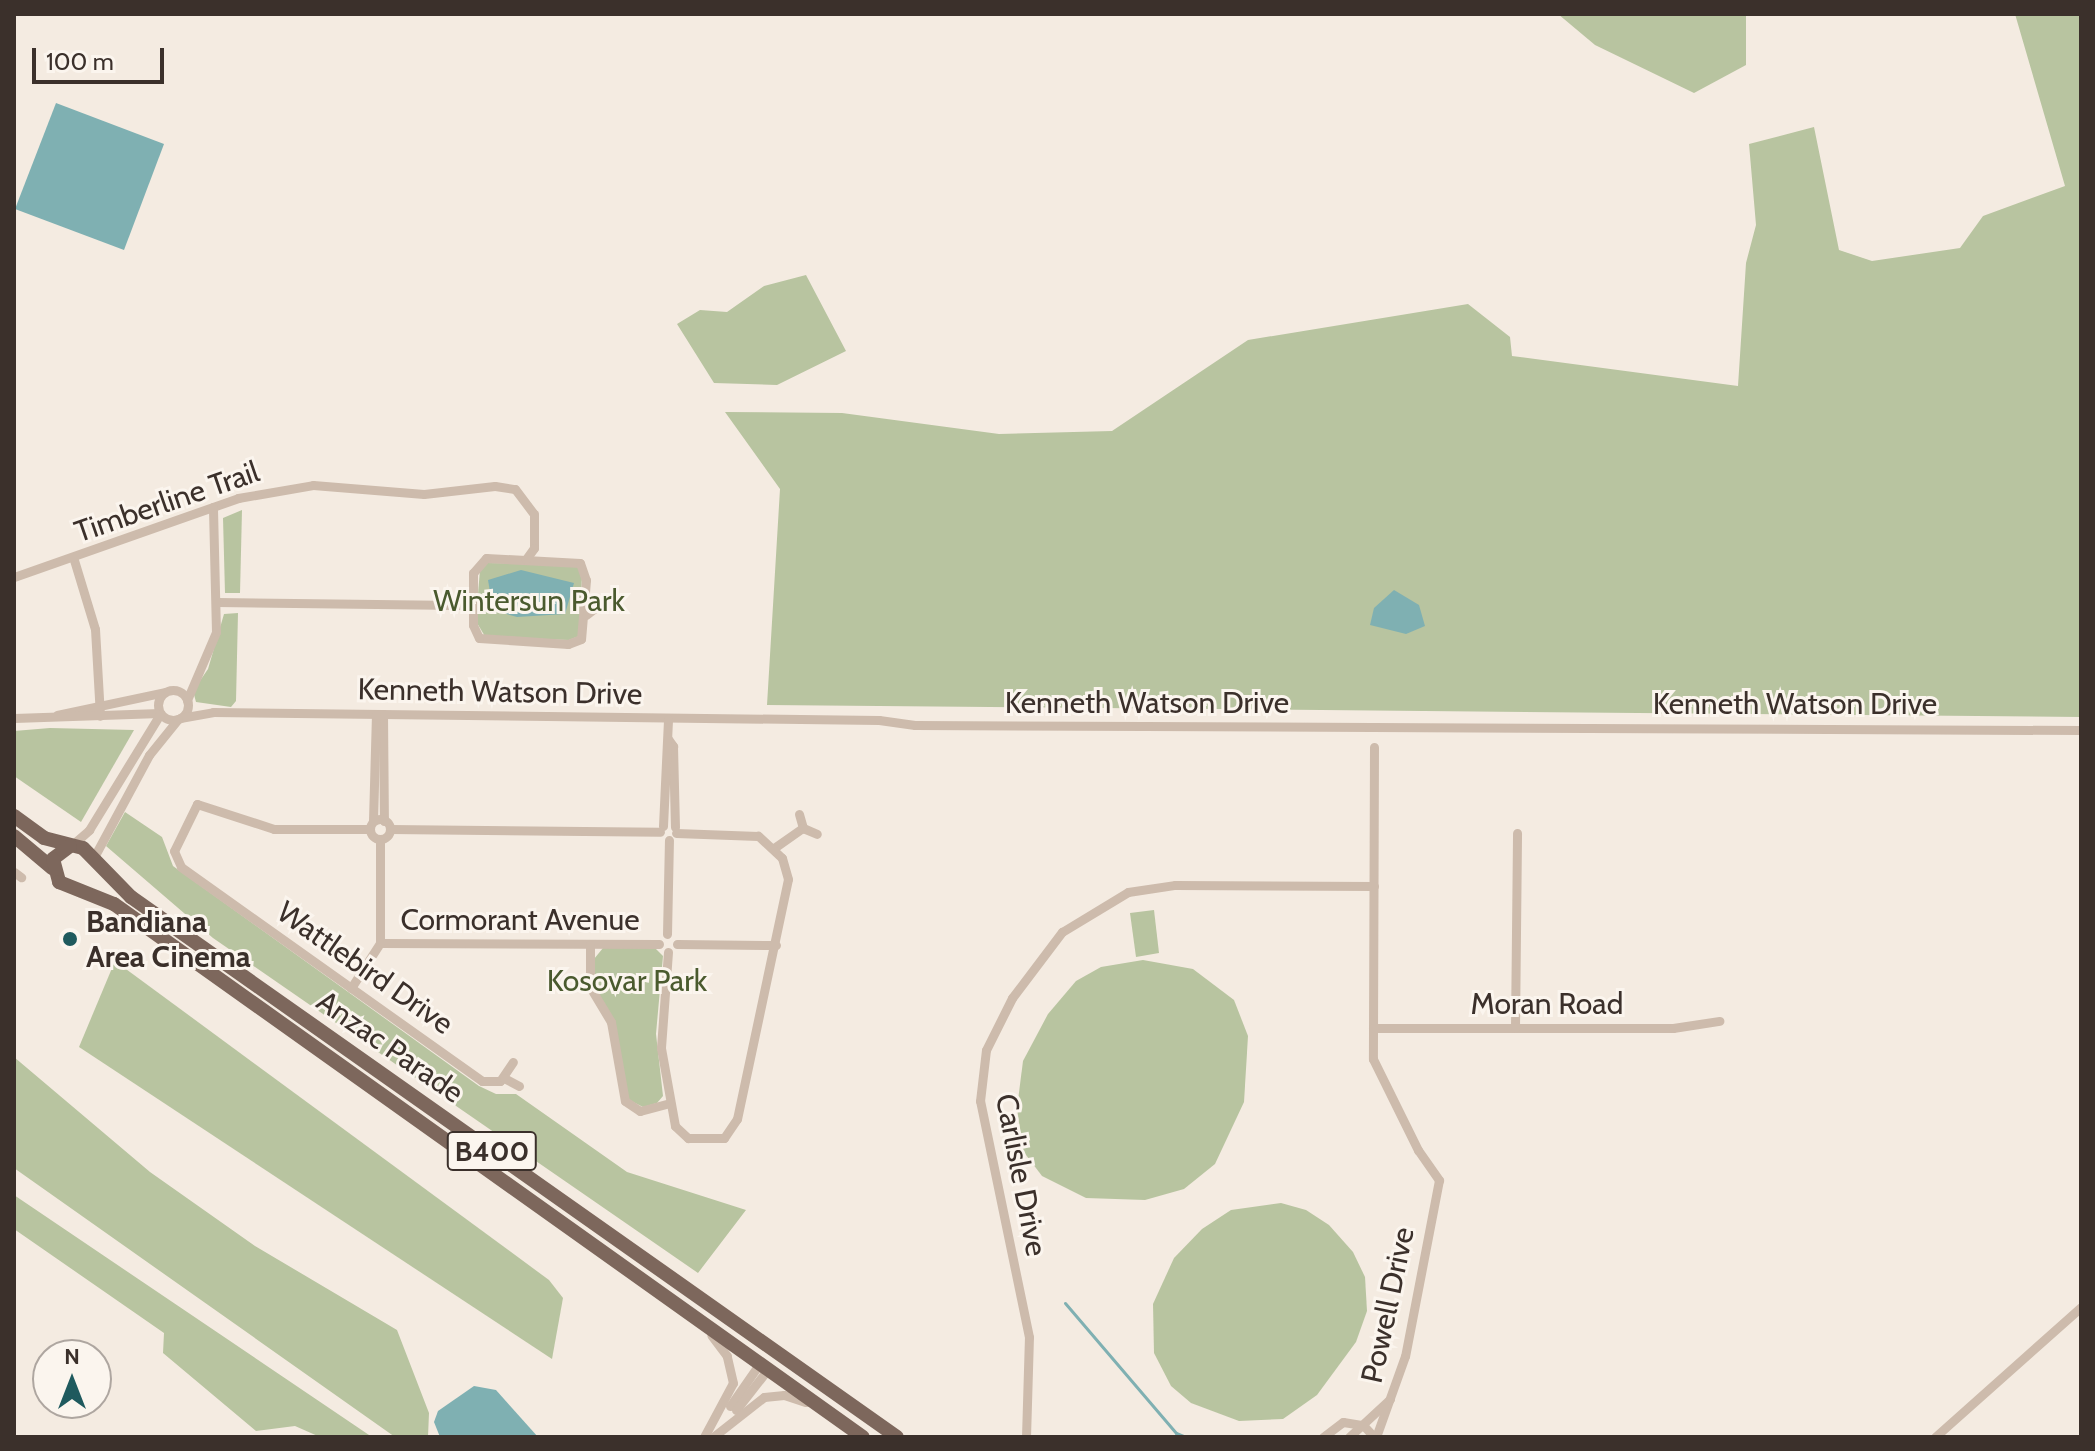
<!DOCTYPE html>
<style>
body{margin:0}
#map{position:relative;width:2095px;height:1451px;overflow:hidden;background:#f4ebe1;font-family:Cabin,sans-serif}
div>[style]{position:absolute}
.green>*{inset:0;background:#b8c4a0}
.water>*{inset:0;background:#7fb0b2}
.stream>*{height:3px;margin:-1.5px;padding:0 1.5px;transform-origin:1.5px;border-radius:1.5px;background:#7fb0b2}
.street>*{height:9px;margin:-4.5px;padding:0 4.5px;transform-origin:4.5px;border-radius:4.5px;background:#cdbbac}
.street>.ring{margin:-4.5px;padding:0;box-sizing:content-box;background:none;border:9px solid #cdbbac;border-radius:50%}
.primary>*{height:14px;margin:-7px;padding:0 7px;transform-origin:7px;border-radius:7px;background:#7d675c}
.dots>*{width:22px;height:22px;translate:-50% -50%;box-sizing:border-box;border:4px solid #fbf5ee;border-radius:50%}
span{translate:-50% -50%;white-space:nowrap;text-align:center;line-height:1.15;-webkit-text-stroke:6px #fbf5ee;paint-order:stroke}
.shield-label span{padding:2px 6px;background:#fbf5ee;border:2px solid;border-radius:6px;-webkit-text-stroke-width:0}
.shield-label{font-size:28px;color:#3b302b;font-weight:700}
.street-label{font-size:30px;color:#3b302b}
.park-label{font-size:30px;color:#4a5a2e}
.poi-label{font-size:30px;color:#3b302b;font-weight:700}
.left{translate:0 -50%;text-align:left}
.frame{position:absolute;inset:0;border:16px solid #3b302b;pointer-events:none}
.north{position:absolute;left:32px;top:1339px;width:80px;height:80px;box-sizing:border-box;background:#fbf5ee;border:2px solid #aea6a0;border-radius:50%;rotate:0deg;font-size:22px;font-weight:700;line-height:32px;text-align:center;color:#3b302b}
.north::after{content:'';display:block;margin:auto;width:28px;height:36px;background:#1f5a5e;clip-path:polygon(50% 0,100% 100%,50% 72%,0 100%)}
.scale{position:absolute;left:32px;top:48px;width:132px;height:36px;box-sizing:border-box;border:4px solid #3b302b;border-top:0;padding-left:10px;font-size:24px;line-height:28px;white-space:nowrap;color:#3b302b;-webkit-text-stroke:6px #fbf5ee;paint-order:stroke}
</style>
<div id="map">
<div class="green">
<div style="clip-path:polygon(1558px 14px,1746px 14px,1746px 65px,1694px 93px,1595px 45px)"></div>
<div style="clip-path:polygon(2015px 14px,2081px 14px,2081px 717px,767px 705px,780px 489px,725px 412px,842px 413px,999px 434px,1112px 431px,1248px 340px,1468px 304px,1510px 337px,1512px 356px,1738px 386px,1746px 263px,1756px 225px,1749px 144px,1814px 127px,1839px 250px,1872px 261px,1960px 248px,1983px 216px,2065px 186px)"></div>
<div style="clip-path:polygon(806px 275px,846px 351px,777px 385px,714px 383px,677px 324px,700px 310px,727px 312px,764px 286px)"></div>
<div style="clip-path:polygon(242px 510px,240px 593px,225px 593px,223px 518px)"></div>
<div style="clip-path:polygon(486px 563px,576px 564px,582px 576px,579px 636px,569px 640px,486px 638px,477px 623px,477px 606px,480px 570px)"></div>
<div style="clip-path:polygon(238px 613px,236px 701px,231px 707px,196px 702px,193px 691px,208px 669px,224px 614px)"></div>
<div style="clip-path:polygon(50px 728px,134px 730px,81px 822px,14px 776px,14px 731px)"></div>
<div style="clip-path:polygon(125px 812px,162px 837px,173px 866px,479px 1086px,496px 1094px,516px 1094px,627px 1172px,746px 1210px,698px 1273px,213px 938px,106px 846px)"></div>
<div style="clip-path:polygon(1154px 910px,1159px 953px,1136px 957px,1130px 913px)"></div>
<div style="clip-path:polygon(603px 948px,655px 948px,663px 956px,656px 1034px,663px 1096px,657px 1103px,643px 1107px,629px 1100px,615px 1029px,595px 988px,594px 959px)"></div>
<div style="clip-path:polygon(1143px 960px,1193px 969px,1234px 1000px,1248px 1036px,1244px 1102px,1215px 1164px,1184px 1189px,1145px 1200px,1086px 1198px,1042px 1176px,1023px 1151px,1017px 1108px,1023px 1061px,1048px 1014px,1076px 981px,1101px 967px)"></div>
<div style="clip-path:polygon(115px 961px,549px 1280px,563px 1298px,552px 1359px,79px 1047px)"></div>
<div style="clip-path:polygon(14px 1057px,150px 1172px,255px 1246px,397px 1330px,429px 1413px,428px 1437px,395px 1437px,14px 1168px)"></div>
<div style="clip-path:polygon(14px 1195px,372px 1437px,320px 1437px,295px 1426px,256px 1431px,163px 1353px,164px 1333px,14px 1229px)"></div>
<div style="clip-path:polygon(1281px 1203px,1306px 1210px,1329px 1225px,1353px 1252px,1365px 1277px,1367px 1311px,1356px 1342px,1317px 1395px,1283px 1419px,1239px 1421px,1191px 1403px,1171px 1386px,1154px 1353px,1153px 1304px,1174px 1258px,1202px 1229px,1231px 1210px)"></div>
</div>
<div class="water">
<div style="clip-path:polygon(56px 103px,164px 144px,124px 250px,15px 209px)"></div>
<div style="clip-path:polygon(521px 570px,574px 583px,565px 614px,517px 617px,493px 610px,488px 580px)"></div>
<div style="clip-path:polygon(1394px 590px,1419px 605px,1425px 626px,1406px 634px,1370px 625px,1374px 608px)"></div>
<div style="clip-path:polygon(474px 1386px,496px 1390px,538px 1437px,440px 1437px,434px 1422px,438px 1411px)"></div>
</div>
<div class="stream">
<div style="left:1065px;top:1303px;width:171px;rotate:49.5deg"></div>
<div style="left:1176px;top:1433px;width:11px;rotate:22deg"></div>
</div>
<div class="street">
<div style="left:486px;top:558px;width:94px;rotate:3deg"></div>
<div style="left:580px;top:563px;width:18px;rotate:71deg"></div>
<div style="left:586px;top:580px;width:59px;rotate:94.8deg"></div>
<div style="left:581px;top:639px;width:14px;rotate:159deg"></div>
<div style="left:568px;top:644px;width:89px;rotate:-176.1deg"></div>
<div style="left:479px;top:638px;width:14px;rotate:-115deg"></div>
<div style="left:473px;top:625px;width:52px;rotate:-90deg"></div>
<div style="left:473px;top:573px;width:20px;rotate:-49deg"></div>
<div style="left:74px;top:560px;width:72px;rotate:73.1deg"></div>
<div style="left:95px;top:629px;width:87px;rotate:86.7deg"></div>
<div style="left:14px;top:577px;width:238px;rotate:-19.4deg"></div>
<div style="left:238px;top:498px;width:76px;rotate:-9.8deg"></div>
<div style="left:313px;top:485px;width:111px;rotate:4.6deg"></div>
<div style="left:424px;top:494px;width:71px;rotate:-6.4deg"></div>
<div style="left:495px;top:486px;width:20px;rotate:9deg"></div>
<div style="left:515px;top:489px;width:31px;rotate:53deg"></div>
<div style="left:534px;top:514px;width:34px;rotate:90deg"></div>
<div style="left:534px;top:548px;width:14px;rotate:126deg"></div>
<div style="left:217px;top:602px;width:241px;rotate:0.7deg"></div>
<div style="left:458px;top:605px;width:19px;rotate:-36deg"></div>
<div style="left:586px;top:615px;width:23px;rotate:-38deg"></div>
<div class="ring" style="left:158px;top:690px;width:21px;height:21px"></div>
<div style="left:187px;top:700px;width:74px;rotate:-66.9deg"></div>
<div style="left:216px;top:632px;width:125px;rotate:-91.4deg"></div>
<div style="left:383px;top:714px;width:107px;rotate:89.5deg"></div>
<div style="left:57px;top:715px;width:110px;rotate:-12deg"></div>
<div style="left:14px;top:718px;width:146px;rotate:-2deg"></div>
<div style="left:180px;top:718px;width:34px;rotate:-10deg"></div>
<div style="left:213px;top:712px;width:666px;rotate:0.69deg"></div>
<div style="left:879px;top:720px;width:36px;rotate:8deg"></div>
<div style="left:915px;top:725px;width:1166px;rotate:0.25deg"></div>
<div style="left:668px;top:739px;width:9px;rotate:54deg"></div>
<div style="left:673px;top:746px;width:81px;rotate:88.6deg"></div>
<div style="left:1374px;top:747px;width:312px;rotate:90.2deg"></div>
<div style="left:1373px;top:1059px;width:102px;rotate:63.7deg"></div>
<div style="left:1418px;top:1150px;width:37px;rotate:55deg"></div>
<div style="left:1439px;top:1180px;width:179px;rotate:100.9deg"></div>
<div style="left:1405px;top:1356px;width:86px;rotate:109.7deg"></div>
<div style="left:799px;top:814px;width:15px;rotate:74deg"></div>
<div style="left:803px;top:828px;width:15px;rotate:23deg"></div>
<div class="ring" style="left:370px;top:819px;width:11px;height:11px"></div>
<div style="left:373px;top:821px;width:107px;rotate:-88.4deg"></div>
<div style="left:663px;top:826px;width:107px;rotate:-87.3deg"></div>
<div style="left:369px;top:829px;width:95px;rotate:180deg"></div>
<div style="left:274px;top:829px;width:81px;rotate:-162deg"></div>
<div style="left:197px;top:804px;width:52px;rotate:116.1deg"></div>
<div style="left:174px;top:851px;width:17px;rotate:66deg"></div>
<div style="left:181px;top:867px;width:369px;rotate:35.4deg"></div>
<div style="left:482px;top:1081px;width:18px"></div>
<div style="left:500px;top:1081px;width:23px;rotate:-56deg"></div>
<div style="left:390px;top:829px;width:270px;rotate:0.6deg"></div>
<div style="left:72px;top:845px;width:23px;rotate:-41deg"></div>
<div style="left:89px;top:830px;width:136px;rotate:-58.5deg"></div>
<div style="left:774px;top:848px;width:35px;rotate:-35deg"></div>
<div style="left:93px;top:859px;width:118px;rotate:-61.7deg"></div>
<div style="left:149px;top:755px;width:46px;rotate:-51.1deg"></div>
<div style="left:14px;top:872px;width:9px;rotate:36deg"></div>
<div style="left:667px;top:934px;width:94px;rotate:-88.8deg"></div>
<div style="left:380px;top:943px;width:279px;rotate:0.2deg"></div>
<div style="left:677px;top:944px;width:99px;rotate:0.6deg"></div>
<div style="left:590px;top:945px;width:42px;rotate:90deg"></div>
<div style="left:590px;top:987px;width:41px;rotate:59deg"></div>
<div style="left:611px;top:1022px;width:80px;rotate:80deg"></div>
<div style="left:625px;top:1101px;width:18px;rotate:34deg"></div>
<div style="left:640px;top:1111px;width:31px;rotate:-15deg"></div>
<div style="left:668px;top:952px;width:96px;rotate:94.2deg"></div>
<div style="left:661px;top:1048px;width:79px;rotate:79.8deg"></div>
<div style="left:675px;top:1126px;width:18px;rotate:43deg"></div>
<div style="left:688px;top:1138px;width:36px"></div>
<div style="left:724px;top:1138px;width:23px;rotate:-56deg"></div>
<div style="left:737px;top:1119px;width:245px;rotate:-78deg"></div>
<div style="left:788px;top:879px;width:22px;rotate:-106deg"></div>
<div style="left:782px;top:858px;width:33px;rotate:-137deg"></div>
<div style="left:758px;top:836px;width:82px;rotate:-177.9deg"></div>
<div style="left:351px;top:988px;width:54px;rotate:-57.2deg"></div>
<div style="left:380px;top:943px;width:103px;rotate:-90deg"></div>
<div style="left:1373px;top:1028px;width:300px"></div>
<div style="left:1673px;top:1028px;width:47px;rotate:-8.7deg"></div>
<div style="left:1515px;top:1028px;width:195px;rotate:-89.4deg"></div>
<div style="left:504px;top:1078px;width:17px;rotate:28deg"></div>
<div style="left:730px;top:1406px;width:52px;rotate:-55.1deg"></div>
<div style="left:736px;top:1410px;width:52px;rotate:-52deg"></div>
<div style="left:704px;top:1437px;width:61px;rotate:-61.8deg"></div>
<div style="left:733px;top:1383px;width:28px;rotate:-103deg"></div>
<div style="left:727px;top:1356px;width:26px;rotate:-127deg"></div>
<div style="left:713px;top:1437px;width:65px;rotate:-38.1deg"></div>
<div style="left:764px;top:1397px;width:20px;rotate:-6deg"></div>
<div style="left:784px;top:1395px;width:23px;rotate:18deg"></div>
<div style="left:1026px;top:1437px;width:100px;rotate:-88.3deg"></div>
<div style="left:1029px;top:1337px;width:241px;rotate:-101.7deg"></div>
<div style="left:980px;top:1101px;width:51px;rotate:-83.3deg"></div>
<div style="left:986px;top:1050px;width:58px;rotate:-63.4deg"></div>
<div style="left:1012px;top:998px;width:83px;rotate:-52.9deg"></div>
<div style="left:1062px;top:932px;width:77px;rotate:-31.2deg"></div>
<div style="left:1128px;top:892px;width:48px;rotate:-8.5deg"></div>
<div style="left:1175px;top:885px;width:199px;rotate:0.3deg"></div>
<div style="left:1323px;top:1437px;width:25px;rotate:-37deg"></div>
<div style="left:1343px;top:1422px;width:20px;rotate:9deg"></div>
<div style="left:1363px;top:1425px;width:16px;rotate:47deg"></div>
<div style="left:1349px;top:1437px;width:56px;rotate:-42.8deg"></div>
<div style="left:1935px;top:1437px;width:195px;rotate:-41.7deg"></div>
</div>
<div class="primary">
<div style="left:14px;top:816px;width:37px;rotate:36deg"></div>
<div style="left:44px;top:838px;width:40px;rotate:14.4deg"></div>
<div style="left:83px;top:848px;width:69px;rotate:45.6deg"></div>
<div style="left:131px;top:897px;width:937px;rotate:35.18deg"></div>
<div style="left:14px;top:836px;width:50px;rotate:40.1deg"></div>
<div style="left:70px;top:846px;width:21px;rotate:143deg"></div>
<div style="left:53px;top:859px;width:24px;rotate:75deg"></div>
<div style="left:59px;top:882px;width:59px;rotate:21.8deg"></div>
<div style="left:114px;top:904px;width:919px;rotate:35.44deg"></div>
</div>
<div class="dots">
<div style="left:70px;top:939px;background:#1f5a5e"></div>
</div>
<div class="shield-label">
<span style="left:492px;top:1151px">B400</span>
</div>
<div class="street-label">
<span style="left:167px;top:502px;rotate:-19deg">Timberline Trail</span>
<span style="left:500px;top:692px;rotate:1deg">Kenneth Watson Drive</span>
<span style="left:1147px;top:703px">Kenneth Watson Drive</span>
<span style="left:1795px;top:704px">Kenneth Watson Drive</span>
<span style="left:520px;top:920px">Cormorant Avenue</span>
<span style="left:365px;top:968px;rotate:35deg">Wattlebird Drive</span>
<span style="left:1547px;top:1004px">Moran Road</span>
<span style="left:390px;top:1047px;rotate:35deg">Anzac Parade</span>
<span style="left:1021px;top:1175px;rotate:79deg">Carlisle Drive</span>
<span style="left:1388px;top:1305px;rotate:-78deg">Powell Drive</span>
</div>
<div class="park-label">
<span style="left:529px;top:601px">Wintersun Park</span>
<span style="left:627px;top:981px">Kosovar Park</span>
</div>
<div class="poi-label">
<span class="left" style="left:86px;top:939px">Bandiana<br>Area Cinema</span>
</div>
<div class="frame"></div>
<div class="north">N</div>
<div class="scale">100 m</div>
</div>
